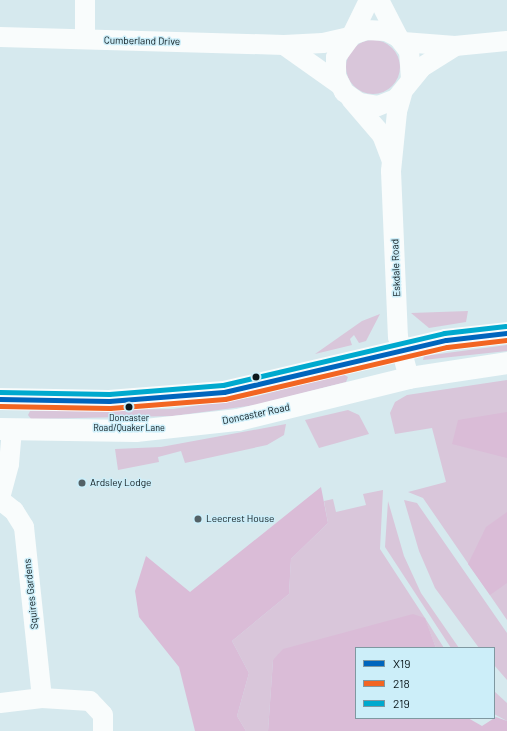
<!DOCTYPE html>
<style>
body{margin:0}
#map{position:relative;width:507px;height:731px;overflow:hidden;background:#d6e9ee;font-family:Barlow,sans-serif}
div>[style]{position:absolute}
.green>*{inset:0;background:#d9c6da}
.round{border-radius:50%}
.forest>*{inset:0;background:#dabcd7}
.minor>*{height:20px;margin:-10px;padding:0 10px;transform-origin:10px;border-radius:10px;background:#f9fcfc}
.highway>*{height:22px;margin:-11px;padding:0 11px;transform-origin:11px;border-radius:11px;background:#f9fcfc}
.bus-1>*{height:5px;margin:-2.5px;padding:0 2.5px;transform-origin:2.5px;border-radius:2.5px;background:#0065bd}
.bus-2>*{height:5px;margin:-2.5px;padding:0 2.5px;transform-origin:2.5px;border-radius:2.5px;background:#f26522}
.bus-3>*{height:5px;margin:-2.5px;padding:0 2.5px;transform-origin:2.5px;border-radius:2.5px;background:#00a9ce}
.dots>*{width:11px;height:11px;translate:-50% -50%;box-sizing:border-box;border:2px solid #cceef9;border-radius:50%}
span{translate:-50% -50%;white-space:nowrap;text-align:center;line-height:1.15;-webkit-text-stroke:3px #cceef9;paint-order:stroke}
.bus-label{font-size:9px;color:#0c181c}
.street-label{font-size:10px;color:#0c181c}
.poi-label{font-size:10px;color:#0c181c}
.left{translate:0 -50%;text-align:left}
.legend{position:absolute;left:355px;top:647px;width:140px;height:72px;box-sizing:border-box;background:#cceef9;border:1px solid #7f98a1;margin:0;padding:5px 7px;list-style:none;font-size:12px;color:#0c181c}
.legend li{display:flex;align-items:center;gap:8px;height:20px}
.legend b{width:20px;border:1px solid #7f98a1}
</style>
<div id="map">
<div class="green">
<div class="round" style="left:346px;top:40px;width:54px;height:54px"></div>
<div style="clip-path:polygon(468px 311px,466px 322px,429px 328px,411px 313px)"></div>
<div style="clip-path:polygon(380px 314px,366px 341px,359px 343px,354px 335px,350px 339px,352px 345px,315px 354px,362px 321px)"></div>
<div style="clip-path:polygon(507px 345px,507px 351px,423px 360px,424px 356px)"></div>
<div style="clip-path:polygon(343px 374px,348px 377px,346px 382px,256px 405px,173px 416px,31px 419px,28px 415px,30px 411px,173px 409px,254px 397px)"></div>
<div style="clip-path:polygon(507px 380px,507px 620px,423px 498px,408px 492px,446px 482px,432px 428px,395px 434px,390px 413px,395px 402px,407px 395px)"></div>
<div style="clip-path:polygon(348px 410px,359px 415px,369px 434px,319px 448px,305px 420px)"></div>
<div style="clip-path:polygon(286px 424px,284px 435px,267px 445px,185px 463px,181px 451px,158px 457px,159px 462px,118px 470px,115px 449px,161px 447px)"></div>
<div style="clip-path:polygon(383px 490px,380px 549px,425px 618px,444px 648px,436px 648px,425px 619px,273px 660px,268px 731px,246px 731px,237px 716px,249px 673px,232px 641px,289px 594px,291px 559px,328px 523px,324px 501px,333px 499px,336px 512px,366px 505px,363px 494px)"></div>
<div style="clip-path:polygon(404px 500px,417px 503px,507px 633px,507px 680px,494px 665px,494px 648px,479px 648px,435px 588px,419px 551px)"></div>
<div style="clip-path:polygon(388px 501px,404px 556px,421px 593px,459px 648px,451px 648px,385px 547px)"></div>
<div style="clip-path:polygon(494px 691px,507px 703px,507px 721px,494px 714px)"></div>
</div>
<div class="forest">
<div style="clip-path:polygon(507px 412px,507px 458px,452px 444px,458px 420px)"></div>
<div style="clip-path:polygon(321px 487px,328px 523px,291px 559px,289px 594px,232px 641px,249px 673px,237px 716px,246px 731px,195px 731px,179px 667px,139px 617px,135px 591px,146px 556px,190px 592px)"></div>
<div style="clip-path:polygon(507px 512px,507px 583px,490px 595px,468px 564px,486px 527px)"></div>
<div style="clip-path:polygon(413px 614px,425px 618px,436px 648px,356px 648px,356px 718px,468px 718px,482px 726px,496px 717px,507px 721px,507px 731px,268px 731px,273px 660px,283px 649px)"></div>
</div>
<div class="minor">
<div style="left:379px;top:0;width:42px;rotate:62.8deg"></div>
<div style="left:352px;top:35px;width:39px;rotate:-64deg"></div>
<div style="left:0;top:37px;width:284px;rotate:1.6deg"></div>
<div style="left:284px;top:45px;width:39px;rotate:-3deg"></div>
<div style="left:323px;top:43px;width:27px;rotate:-13deg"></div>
<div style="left:85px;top:39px;width:39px;rotate:-90deg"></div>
<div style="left:403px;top:42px;width:52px;rotate:4.4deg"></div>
<div style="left:455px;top:46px;width:52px;rotate:-5.5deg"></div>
<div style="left:284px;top:45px;width:67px;rotate:35.3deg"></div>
<div style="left:411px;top:79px;width:28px;rotate:-94deg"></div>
<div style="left:409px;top:51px;width:18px;rotate:-128deg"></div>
<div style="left:398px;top:37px;width:13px;rotate:-153deg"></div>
<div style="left:386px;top:31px;width:20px;rotate:-177deg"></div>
<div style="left:366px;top:30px;width:15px;rotate:160deg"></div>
<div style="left:352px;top:35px;width:27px;rotate:126deg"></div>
<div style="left:336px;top:57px;width:19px;rotate:90deg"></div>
<div style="left:336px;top:76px;width:18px;rotate:63deg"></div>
<div style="left:344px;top:92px;width:19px;rotate:36deg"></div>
<div style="left:359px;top:103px;width:19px;rotate:9deg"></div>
<div style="left:378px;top:106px;width:19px;rotate:-21deg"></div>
<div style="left:396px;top:99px;width:41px;rotate:-50.9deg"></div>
<div style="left:422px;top:67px;width:39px;rotate:-32deg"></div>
<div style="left:402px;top:94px;width:19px;rotate:106deg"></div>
<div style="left:397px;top:112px;width:59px;rotate:95.8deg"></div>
<div style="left:391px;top:171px;width:166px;rotate:87.6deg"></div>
<div style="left:398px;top:337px;width:42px;rotate:75deg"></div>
<div style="left:351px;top:99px;width:48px;rotate:49.3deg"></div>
<div style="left:382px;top:135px;width:25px;rotate:69deg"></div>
<div style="left:0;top:498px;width:35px;rotate:-75deg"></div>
<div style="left:9px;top:464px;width:34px;rotate:-85deg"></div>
<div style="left:0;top:500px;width:18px;rotate:38deg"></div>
<div style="left:14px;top:511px;width:19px;rotate:58deg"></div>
<div style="left:24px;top:527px;width:172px;rotate:84deg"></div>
<div style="left:42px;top:698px;width:48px;rotate:3.6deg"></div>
<div style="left:90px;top:701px;width:19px;rotate:47deg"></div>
<div style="left:103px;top:715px;width:16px;rotate:90deg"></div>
<div style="left:0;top:703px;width:42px;rotate:-6.8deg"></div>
</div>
<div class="highway">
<div style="left:0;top:399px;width:109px;rotate:1.1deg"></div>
<div style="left:109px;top:401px;width:115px;rotate:-4.5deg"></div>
<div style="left:224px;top:392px;width:228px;rotate:-13.2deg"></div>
<div style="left:446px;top:340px;width:61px;rotate:-6.5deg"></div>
<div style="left:0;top:429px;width:136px;rotate:0.8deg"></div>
<div style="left:136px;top:431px;width:103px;rotate:-6.2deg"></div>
<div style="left:238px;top:420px;width:176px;rotate:-13.8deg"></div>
<div style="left:409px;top:378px;width:99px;rotate:-8.7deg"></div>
</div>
<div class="bus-1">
<div style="left:0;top:399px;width:109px;rotate:1.1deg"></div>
<div style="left:109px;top:401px;width:115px;rotate:-4.5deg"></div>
<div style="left:224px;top:392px;width:228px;rotate:-13.2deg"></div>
<div style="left:446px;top:340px;width:61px;rotate:-6.5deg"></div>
</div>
<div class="bus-2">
<div style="left:0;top:406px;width:110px;rotate:1deg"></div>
<div style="left:110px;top:408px;width:115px;rotate:-4.5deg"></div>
<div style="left:225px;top:399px;width:228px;rotate:-13.2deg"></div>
<div style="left:447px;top:347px;width:60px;rotate:-6.7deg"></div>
</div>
<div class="bus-3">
<div style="left:0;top:392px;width:109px;rotate:1.1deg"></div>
<div style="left:109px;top:394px;width:114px;rotate:-4.5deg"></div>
<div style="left:223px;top:385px;width:227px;rotate:-13.2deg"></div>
<div style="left:444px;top:333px;width:62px;rotate:-6.4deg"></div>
</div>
<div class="dots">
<div style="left:256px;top:377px;background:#0c181c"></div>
<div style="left:129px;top:407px;background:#0c181c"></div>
<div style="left:82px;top:483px;background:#536166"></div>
<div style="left:198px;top:519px;background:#536166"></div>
</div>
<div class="bus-label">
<span style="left:129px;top:423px">Doncaster<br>Road/Quaker Lane</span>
</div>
<div class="street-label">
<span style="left:142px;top:41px;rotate:1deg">Cumberland Drive</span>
<span style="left:396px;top:268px;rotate:-92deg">Eskdale Road</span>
<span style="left:256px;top:414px;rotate:-12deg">Doncaster Road</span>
<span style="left:31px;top:594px;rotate:-96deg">Squires Gardens</span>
</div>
<div class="poi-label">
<span class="left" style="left:90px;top:483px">Ardsley Lodge</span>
<span class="left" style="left:206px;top:519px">Leecrest House</span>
</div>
<ul class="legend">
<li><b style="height:5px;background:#0065bd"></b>X19</li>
<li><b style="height:5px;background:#f26522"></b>218</li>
<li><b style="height:5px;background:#00a9ce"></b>219</li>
</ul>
</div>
